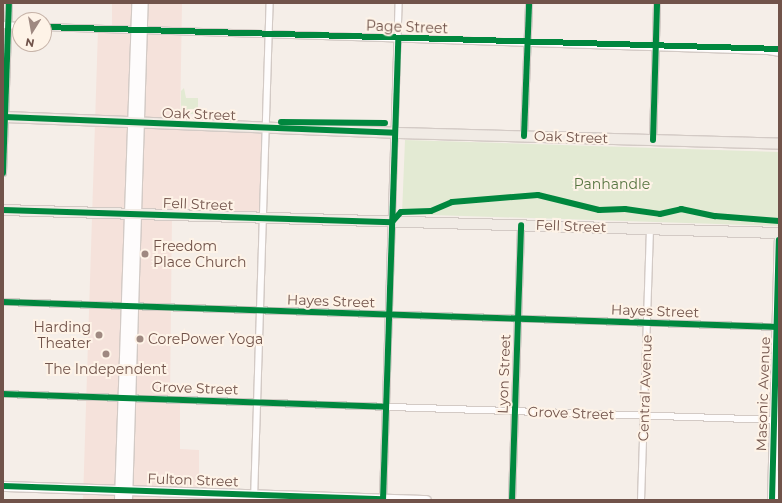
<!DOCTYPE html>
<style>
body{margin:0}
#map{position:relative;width:782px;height:503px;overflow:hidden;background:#f5eee8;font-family:Montserrat,sans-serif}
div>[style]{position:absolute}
.commercial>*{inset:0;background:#f5e2db}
.green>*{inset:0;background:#e3ead3}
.roads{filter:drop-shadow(1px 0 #d3cac5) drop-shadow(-1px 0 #d3cac5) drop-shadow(0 1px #d3cac5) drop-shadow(0 -1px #d3cac5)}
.street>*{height:6px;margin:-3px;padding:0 3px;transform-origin:3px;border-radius:3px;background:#fefcfc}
.secondary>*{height:9px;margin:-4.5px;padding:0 4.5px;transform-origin:4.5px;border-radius:4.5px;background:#fefcfc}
.primary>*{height:10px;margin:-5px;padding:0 5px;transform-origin:5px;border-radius:5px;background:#f1ebe5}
.cycleway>*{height:6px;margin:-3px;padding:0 3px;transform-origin:3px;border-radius:3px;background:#00873e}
.dots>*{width:11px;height:11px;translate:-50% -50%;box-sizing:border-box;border:2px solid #fef3e7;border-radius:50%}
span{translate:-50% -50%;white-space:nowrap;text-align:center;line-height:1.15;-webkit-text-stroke:4px #fef3e7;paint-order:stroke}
.street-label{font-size:14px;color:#71534a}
.park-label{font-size:14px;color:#587642}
.poi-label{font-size:14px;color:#71534a}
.left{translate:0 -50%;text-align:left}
.right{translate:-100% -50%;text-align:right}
.frame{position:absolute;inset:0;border:4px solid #71534a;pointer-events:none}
.north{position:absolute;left:12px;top:12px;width:40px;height:40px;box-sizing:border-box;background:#fef3e7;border:1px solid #c6b3a8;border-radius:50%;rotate:191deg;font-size:11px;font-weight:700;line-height:16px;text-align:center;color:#71534a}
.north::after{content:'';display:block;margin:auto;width:14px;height:18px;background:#9f8981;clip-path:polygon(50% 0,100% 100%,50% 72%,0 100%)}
</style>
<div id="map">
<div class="commercial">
<div style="clip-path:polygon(112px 3px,182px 3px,180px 125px,266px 128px,263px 218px,172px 216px,170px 399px,180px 400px,180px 449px,199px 450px,199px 492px,161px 492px,161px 500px,83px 500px,98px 29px,112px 29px)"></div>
</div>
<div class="green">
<div style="clip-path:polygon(184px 88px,186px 98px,198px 98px,198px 114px,181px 114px,181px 91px)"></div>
<div style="clip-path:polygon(405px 140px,779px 152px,779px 226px,402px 214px)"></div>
</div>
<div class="roads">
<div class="street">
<div style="left:3px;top:25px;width:17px;rotate:3deg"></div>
<div style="left:44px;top:27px;width:91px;rotate:1.9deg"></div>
<div style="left:142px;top:30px;width:626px;rotate:1.92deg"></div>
<div style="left:768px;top:51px;width:11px;rotate:10deg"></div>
<div style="left:524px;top:136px;width:133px;rotate:-87.8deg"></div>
<div style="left:653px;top:140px;width:137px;rotate:-88.3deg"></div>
<div style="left:3px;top:173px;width:170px;rotate:-88deg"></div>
<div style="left:3px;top:302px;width:776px;rotate:1.85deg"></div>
<div style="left:3px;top:394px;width:776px;rotate:1.92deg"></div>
<div style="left:254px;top:500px;width:497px;rotate:-88.2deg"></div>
<div style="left:383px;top:500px;width:497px;rotate:-88.2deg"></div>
<div style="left:512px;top:500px;width:275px;rotate:-88.1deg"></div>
<div style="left:641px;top:500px;width:271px;rotate:-88.1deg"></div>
</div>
<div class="secondary">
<div style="left:3px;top:486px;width:423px;rotate:1.9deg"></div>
<div style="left:119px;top:500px;width:497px;rotate:-88deg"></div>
<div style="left:127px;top:500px;width:497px;rotate:-88.2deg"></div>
<div style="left:772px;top:500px;width:260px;rotate:-88.5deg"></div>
<div style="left:778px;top:500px;width:26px;rotate:-88deg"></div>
</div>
<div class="primary">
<div style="left:3px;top:117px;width:392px;rotate:2.3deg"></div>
<div style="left:395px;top:133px;width:384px;rotate:1.6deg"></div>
<div style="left:3px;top:210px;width:776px;rotate:1.7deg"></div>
</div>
</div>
<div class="cycleway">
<div style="left:44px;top:27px;width:735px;rotate:1.71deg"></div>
<div style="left:5px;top:117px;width:390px;rotate:2.3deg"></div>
<div style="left:281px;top:122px;width:104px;rotate:0.6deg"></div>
<div style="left:524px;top:136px;width:133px;rotate:-87.8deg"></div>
<div style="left:653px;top:140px;width:137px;rotate:-88.3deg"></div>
<div style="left:3px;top:173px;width:170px;rotate:-88deg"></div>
<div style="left:3px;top:210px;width:389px;rotate:1.8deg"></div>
<div style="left:392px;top:222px;width:13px;rotate:-48deg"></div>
<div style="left:401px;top:212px;width:30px;rotate:-2deg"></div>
<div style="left:431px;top:211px;width:23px;rotate:-23deg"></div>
<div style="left:452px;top:202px;width:86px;rotate:-4.7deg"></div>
<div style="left:538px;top:195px;width:63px;rotate:13.8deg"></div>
<div style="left:599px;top:210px;width:26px;rotate:-2deg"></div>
<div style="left:625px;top:209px;width:35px;rotate:8deg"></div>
<div style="left:660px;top:214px;width:22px;rotate:-13deg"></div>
<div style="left:681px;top:209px;width:35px;rotate:12deg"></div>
<div style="left:715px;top:216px;width:64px;rotate:4.5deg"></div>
<div style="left:3px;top:302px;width:776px;rotate:1.85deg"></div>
<div style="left:3px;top:394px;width:383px;rotate:1.9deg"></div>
<div style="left:3px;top:486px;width:380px;rotate:2deg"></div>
<div style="left:383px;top:500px;width:462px;rotate:-88.1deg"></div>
<div style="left:512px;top:500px;width:275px;rotate:-88.1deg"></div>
<div style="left:772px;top:500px;width:260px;rotate:-88.5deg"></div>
</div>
<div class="dots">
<div style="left:145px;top:254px;background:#9f8981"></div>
<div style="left:99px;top:335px;background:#9f8981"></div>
<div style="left:140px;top:339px;background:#9f8981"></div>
<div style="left:106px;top:354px;background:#9f8981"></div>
</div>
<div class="street-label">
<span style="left:407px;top:27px;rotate:2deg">Page Street</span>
<span style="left:199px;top:114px;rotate:2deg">Oak Street</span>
<span style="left:571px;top:137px;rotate:2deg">Oak Street</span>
<span style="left:198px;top:204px;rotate:2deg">Fell Street</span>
<span style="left:571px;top:226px;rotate:2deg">Fell Street</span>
<span style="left:331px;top:301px;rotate:2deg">Hayes Street</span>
<span style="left:655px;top:311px;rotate:2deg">Hayes Street</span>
<span style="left:504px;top:374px;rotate:-88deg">Lyon Street</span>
<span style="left:195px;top:388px;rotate:2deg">Grove Street</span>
<span style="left:645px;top:388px;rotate:-88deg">Central Avenue</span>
<span style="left:763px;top:394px;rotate:-88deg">Masonic Avenue</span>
<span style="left:571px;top:413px;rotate:2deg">Grove Street</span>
<span style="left:193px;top:480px;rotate:2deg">Fulton Street</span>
</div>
<div class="park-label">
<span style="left:612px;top:184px">Panhandle</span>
</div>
<div class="poi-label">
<span class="left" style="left:153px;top:254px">Freedom<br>Place Church</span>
<span class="right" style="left:91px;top:335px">Harding<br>Theater</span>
<span class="left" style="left:148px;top:339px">CorePower Yoga</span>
<span style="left:106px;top:369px">The Independent</span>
</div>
<div class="frame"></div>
<div class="north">N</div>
</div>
